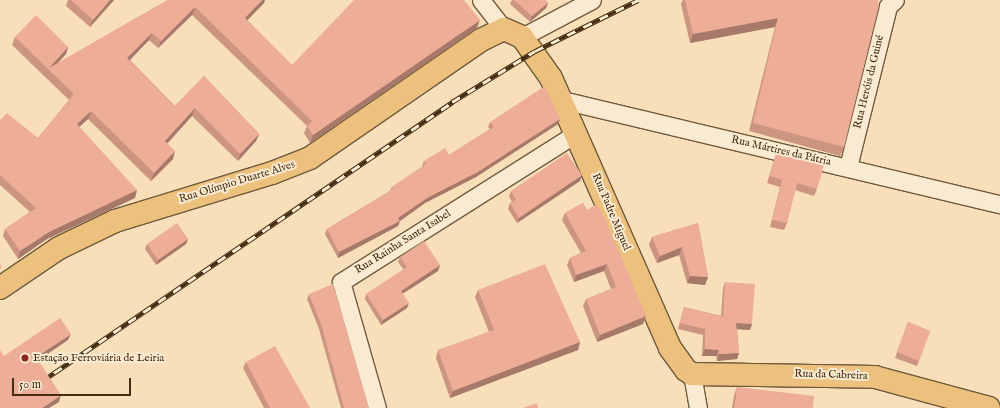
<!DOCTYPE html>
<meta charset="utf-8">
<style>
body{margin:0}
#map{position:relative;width:1000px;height:408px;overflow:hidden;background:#f8dfba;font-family:"IM FELL English",serif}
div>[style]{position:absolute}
.roads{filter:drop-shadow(1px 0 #705a3c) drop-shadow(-1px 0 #705a3c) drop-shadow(0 1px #705a3c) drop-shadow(0 -1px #705a3c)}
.minor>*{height:17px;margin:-8.5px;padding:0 8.5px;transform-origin:8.5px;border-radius:8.5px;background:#faead2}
.major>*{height:22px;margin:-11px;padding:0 11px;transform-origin:11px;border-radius:11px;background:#ecc07d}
.rail>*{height:4.5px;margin-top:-2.25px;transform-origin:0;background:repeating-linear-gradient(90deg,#faead2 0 9px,#422d12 0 18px);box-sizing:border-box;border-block:1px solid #422d12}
.wall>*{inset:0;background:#cc9582}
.shaded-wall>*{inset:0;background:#a6796a}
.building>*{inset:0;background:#edad97}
.dots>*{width:11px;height:11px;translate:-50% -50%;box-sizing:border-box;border:2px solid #faead2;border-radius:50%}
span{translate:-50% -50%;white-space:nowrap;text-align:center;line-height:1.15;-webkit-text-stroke:4px #faead2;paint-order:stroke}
.street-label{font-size:11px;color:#422d12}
.poi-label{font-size:11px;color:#422d12}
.left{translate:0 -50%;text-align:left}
.scale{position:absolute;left:12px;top:378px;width:119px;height:18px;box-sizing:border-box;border:2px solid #422d12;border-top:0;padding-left:5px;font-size:12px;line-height:14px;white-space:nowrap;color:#422d12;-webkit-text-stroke:3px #faead2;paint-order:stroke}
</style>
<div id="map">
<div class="roads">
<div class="minor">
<div style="left:481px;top:0;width:37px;rotate:52deg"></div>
<div style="left:522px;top:37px;width:79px;rotate:-27.9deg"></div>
<div style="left:562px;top:100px;width:450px;rotate:13.4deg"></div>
<div style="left:848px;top:167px;width:166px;rotate:-76deg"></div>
<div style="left:888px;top:6px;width:9px;rotate:-41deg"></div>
<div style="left:692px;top:374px;width:35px;rotate:80deg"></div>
<div style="left:377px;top:408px;width:131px;rotate:-105.9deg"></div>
<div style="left:341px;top:282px;width:279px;rotate:-32.3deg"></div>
</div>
<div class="major">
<div style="left:0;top:288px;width:71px;rotate:-34.1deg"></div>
<div style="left:59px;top:248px;width:62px;rotate:-25.7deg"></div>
<div style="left:115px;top:221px;width:164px;rotate:-17deg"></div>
<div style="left:272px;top:173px;width:41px;rotate:-21.5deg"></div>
<div style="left:310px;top:158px;width:208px;rotate:-34.6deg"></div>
<div style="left:481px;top:40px;width:25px;rotate:-26deg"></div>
<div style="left:504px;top:29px;width:20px;rotate:24deg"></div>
<div style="left:522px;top:37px;width:50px;rotate:54.7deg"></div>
<div style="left:551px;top:78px;width:295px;rotate:66.2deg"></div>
<div style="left:670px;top:348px;width:27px;rotate:54deg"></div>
<div style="left:686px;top:370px;width:7px;rotate:34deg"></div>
<div style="left:692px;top:374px;width:183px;rotate:0.9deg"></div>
<div style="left:875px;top:377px;width:118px;rotate:15.2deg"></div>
</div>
</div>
<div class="rail">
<div style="left:39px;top:383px;width:500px;rotate:-34.2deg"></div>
<div style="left:452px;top:102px;width:97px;rotate:-31.6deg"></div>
<div style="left:535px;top:51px;width:115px;rotate:-26.3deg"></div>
</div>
<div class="wall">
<div style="clip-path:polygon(68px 0,114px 0,90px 27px,66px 6px)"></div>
<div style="clip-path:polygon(168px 0,264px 3px,247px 20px,292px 65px,477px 28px,310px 143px,304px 133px,307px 126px,192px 15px,158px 48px,149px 40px,130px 60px,175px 106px,204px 76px,259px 134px,256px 141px,238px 161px,192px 116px,167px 144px,173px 159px,151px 181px,88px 119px,79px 127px,135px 198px,47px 239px,18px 259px,3px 236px,5px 229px,30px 212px,0 185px,0 120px,38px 138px,69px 100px,12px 45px,15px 37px,68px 47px,66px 54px,58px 63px)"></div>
<div style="clip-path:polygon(512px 0,545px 0,548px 3px,546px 8px,530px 22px,510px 4px)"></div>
<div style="clip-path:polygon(683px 0,878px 0,844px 147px,840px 156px,749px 131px,775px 27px,690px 43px,681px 4px)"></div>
<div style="clip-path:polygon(490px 122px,558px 124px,476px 177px,425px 203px,400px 221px,398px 226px,338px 258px,325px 234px,327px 229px,390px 191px,392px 187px,422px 167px,422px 166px,424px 161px,449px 155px,490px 129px,488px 127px)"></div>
<div style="clip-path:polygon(776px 154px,817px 189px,814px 196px,795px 190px,787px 223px,784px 230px,770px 227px,780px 187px,767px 183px)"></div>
<div style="clip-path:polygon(580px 181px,517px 223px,508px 209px,510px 203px,512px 202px,509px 196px,511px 191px)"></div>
<div style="clip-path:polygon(583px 203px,643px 324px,597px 342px,583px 306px,586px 299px,611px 289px,604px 271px,574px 282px,567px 265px,570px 258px,581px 253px,562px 220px,565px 213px)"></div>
<div style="clip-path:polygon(698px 223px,708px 277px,705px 285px,687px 283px,679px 255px,657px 263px,649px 245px,652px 237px)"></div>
<div style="clip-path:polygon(188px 239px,186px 244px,156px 265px,145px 249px,147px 244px)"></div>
<div style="clip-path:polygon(400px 257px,440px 265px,438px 271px,402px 294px,407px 308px,381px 325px,365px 299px,366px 294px,404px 270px,398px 262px)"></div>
<div style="clip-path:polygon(725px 282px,752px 324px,750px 330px,737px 329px,739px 353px,737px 359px,717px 361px,716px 356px,702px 356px,703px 335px,678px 329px,684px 307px,721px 316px,723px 288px)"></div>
<div style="clip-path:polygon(478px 290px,580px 342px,578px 350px,450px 398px,436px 358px,438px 350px,489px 332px,475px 297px)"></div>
<div style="clip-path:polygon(309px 294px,369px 408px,341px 408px,319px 329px,307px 299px)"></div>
<div style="clip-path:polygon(908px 322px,930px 331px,917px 366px,895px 358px)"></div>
<div style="clip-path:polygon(246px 362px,310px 408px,264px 408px,243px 368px)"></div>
<div style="clip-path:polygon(737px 387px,813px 408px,732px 408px,734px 395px)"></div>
</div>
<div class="shaded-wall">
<div style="clip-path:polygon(110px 0,114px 0,90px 27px,93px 20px)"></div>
<div style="clip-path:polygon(262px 0,265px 0,264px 3px,242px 26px,245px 18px)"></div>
<div style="clip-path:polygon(548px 3px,546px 8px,530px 22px,532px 16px)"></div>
<div style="clip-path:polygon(195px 7px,192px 15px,158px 48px,161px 41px)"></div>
<div style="clip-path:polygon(778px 18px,775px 27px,690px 43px,693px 34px)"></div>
<div style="clip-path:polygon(480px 20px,477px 28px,310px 143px,313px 135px)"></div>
<div style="clip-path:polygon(152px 33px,149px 40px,124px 66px,127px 58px)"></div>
<div style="clip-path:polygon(68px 47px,66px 54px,50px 71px,49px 68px)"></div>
<div style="clip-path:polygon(195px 108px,192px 116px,162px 149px,165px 141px)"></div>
<div style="clip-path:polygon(91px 111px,88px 119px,74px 132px,77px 124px)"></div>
<div style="clip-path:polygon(560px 119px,558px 124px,476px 177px,425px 203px,400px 221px,398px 226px,338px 258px,339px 252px,398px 218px,427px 198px)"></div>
<div style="clip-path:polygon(259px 134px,256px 141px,238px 161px,240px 154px)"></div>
<div style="clip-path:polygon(175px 151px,173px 159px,151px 181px,154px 173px)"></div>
<div style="clip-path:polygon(582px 175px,580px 181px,517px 223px,519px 218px)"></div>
<div style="clip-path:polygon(137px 190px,135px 198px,47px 239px,18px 259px,20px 251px,49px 232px)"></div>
<div style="clip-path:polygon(188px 239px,186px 244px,156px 265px,158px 260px)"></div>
<div style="clip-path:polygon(682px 247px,679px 255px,657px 263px,660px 256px)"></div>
<div style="clip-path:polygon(607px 264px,604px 271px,574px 282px,576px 275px)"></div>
<div style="clip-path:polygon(440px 265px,438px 271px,399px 296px,401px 291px)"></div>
<div style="clip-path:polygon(690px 276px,708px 277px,705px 285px,687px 283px)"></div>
<div style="clip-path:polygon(409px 303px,407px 308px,381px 325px,383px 320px)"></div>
<div style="clip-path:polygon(646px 316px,643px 324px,597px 342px,600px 335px)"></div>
<div style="clip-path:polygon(736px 323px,752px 324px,750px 330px,734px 329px)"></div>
<div style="clip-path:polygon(71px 334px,68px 340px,33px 364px,36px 357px)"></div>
<div style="clip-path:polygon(580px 342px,578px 350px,450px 398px,453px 391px)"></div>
<div style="clip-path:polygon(705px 349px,719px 350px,716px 356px,702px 356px)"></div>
<div style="clip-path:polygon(739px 353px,737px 359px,717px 361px,719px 354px)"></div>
<div style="clip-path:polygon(61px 395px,59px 402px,49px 408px,42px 408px)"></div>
</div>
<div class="building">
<div style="clip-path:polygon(71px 0,110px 0,93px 20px)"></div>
<div style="clip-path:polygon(168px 0,262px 0,245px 18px,292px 65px,354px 0,464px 0,480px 20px,313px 135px,307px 126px,312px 121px,195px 7px,161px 41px,152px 33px,127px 58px,175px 106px,204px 76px,259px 134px,240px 154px,195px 108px,165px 141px,175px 151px,154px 173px,91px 111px,77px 124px,137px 190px,49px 232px,20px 251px,5px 229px,36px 208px,0 175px,0 120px,7px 113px,38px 138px,74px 94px,15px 37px,36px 15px,68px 47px,49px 68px)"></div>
<div style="clip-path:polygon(514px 0,545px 0,548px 3px,532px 16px)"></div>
<div style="clip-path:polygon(685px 0,878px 0,879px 5px,844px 147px,753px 123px,778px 18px,693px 34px)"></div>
<div style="clip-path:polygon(545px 86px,560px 119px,478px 172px,427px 198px,398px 218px,400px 221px,339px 252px,327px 229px,393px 189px,392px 187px,426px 164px,424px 161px,445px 148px,449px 155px,494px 127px,490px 122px)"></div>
<div style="clip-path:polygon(567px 153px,582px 175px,519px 218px,510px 203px,516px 200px,511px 191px)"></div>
<div style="clip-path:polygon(776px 154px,824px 165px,817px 189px,797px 183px,787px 223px,772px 220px,782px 180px,770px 176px)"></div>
<div style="clip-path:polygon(583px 203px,587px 210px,597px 204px,607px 223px,646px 316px,600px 335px,586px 299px,616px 287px,607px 264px,576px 275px,570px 258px,586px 251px,565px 213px)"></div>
<div style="clip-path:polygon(177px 223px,188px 239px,158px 260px,147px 244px)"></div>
<div style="clip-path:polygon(698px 223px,708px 277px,690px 276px,682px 247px,660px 256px,652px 237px)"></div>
<div style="clip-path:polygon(424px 241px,440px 265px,401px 291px,409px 303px,383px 320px,366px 294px,407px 267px,400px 257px)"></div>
<div style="clip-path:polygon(0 264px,2px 267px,0 269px)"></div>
<div style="clip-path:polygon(545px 264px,580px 342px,453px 391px,438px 350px,494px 330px,478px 290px)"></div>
<div style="clip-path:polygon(725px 282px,755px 284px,752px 324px,736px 323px,739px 353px,719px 354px,719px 350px,705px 349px,705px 329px,680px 323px,684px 307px,723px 317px)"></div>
<div style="clip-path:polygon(333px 284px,369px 408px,344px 408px,321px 324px,309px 294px)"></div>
<div style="clip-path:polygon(60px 318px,71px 334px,36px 357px,61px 395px,42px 408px,0 408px,0 350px,4px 356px)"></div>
<div style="clip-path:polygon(908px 322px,930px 331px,919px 361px,897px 352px)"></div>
<div style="clip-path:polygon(275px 346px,310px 408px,270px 408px,246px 362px)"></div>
<div style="clip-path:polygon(737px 387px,814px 396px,813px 408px,734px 408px)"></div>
<div style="clip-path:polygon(537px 403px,538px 408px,523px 408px)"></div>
</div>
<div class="dots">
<div style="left:25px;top:358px;background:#8f2418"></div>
</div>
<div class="street-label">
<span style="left:869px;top:82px;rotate:-76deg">Rua Heróis da Guiné</span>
<span style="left:781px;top:151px;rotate:13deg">Rua Mártires da Pátria</span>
<span style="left:237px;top:182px;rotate:-17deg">Rua Olímpio Duarte Alves</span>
<span style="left:611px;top:212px;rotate:67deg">Rua Padre Miguel</span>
<span style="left:403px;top:242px;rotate:-32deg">Rua Rainha Santa Isabel</span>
<span style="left:831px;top:375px;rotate:2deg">Rua da Cabreira</span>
</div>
<div class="poi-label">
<span class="left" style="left:33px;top:358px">Estação Ferroviária de Leiria</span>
</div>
<div class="scale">50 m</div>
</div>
